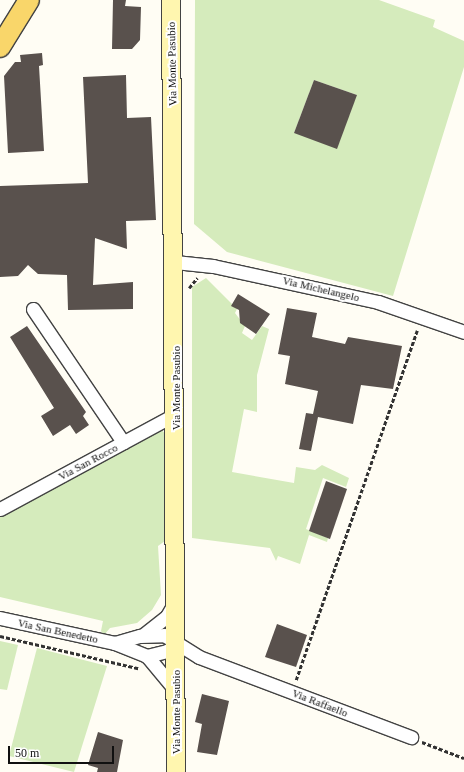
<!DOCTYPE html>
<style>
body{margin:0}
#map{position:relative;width:464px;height:772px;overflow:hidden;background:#fffdf4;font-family:Georgia,serif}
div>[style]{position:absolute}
.green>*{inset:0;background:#d5ebbc}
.building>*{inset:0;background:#59514d}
.path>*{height:2.5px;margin-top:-1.25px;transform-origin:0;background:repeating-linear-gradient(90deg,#323232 0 4px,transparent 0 6px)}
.roads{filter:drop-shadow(1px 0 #434343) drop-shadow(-1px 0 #434343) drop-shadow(0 1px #434343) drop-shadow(0 -1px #434343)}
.minor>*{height:13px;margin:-6.5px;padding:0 6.5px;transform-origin:6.5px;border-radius:6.5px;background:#fff}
.secondary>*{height:18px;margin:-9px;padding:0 9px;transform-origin:9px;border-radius:9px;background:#fff6af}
.primary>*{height:20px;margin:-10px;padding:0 10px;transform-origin:10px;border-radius:10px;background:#f9d66a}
span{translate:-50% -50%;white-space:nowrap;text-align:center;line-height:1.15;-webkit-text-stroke:4px #fff;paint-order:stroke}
.street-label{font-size:11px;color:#101010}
.scale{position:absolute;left:8px;top:746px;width:106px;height:18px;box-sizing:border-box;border:2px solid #101010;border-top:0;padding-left:5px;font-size:12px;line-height:14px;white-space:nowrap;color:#101010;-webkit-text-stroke:3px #fff;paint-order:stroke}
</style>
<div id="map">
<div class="green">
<div style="clip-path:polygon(evenodd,195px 0,379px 0,435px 20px,433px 27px,464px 41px,464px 67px,393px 296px,227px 252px,194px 224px,195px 0,314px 80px,357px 95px,294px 133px,314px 80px)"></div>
<div style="clip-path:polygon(206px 278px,237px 309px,235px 313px,245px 326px,242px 333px,252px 340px,262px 326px,269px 329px,257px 375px,257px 412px,244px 409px,232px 472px,294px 483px,296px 467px,315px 470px,322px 465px,349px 478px,346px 487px,323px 478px,306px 529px,328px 538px,327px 542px,309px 535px,300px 564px,278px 556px,276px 561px,270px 548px,192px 538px,192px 287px)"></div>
<div style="clip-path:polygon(161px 429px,167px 436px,169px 538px,158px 546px,161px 595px,152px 610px,137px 623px,110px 628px,104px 635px,101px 631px,103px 621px,0 597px,0 515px)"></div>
<div style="clip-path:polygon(0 641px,18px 645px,7px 690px,0 689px)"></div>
<div style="clip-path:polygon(37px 648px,107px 666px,74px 772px,9px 756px)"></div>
</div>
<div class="building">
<div style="clip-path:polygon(113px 0,126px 0,125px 6px,141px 7px,140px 40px,132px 49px,112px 49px)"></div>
<div style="clip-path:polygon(42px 53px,43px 65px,39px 66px,44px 151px,8px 153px,4px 76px,15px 62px,21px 62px,20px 55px)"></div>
<div style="clip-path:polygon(126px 75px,127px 118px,151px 117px,156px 220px,126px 221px,127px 249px,95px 238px,93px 285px,133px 282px,133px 309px,68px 310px,67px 275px,38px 274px,28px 265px,18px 276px,0 277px,0 186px,88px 183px,83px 77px)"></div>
<div style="clip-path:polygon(314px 80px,357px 95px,337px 149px,294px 133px)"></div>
<div style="clip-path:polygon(238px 294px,270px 314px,256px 334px,240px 323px,239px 310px,231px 306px)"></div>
<div style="clip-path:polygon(287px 308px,317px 313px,312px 337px,345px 344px,348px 337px,402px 346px,393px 389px,361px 385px,353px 424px,318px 417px,311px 451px,299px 449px,306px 413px,313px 414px,318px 391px,285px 384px,290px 356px,278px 354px)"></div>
<div style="clip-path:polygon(27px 326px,86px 412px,83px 416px,89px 425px,76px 434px,70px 425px,53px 436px,41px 416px,54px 408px,10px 337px)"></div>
<div style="clip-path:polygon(326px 481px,347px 489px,330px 539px,309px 531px)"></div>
<div style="clip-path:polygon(277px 624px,307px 635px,296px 667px,265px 657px)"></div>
<div style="clip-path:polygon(202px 694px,229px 701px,217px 755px,197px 752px,202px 724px,195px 722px)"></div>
<div style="clip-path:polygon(98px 732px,123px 740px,117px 772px,97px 772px,98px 768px,88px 765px)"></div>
</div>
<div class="path">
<div style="left:189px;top:288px;width:13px;rotate:-51deg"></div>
<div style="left:0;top:636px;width:142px;rotate:13.1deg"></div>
<div style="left:296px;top:680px;width:370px;rotate:-70.9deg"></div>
<div style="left:422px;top:742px;width:45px;rotate:20.9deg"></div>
</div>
<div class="roads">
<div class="minor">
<div style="left:175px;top:262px;width:38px;rotate:6deg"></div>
<div style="left:213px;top:266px;width:169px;rotate:12.3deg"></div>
<div style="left:378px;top:302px;width:91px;rotate:19.2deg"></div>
<div style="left:33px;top:309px;width:161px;rotate:55.9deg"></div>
<div style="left:0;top:509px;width:200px;rotate:-28.4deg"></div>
<div style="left:0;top:618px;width:118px;rotate:12.3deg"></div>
<div style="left:143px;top:635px;width:31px;rotate:-38deg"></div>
<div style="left:167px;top:616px;width:16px;rotate:-60deg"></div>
<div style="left:177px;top:644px;width:12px;rotate:145deg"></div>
<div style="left:167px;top:651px;width:21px;rotate:166deg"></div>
<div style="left:147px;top:656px;width:35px;rotate:-158deg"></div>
<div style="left:115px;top:643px;width:26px;rotate:-16deg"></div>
<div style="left:140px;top:636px;width:24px;rotate:-2deg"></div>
<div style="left:164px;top:635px;width:41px;rotate:32.2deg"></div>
<div style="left:199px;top:657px;width:227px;rotate:20.7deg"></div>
<div style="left:147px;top:656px;width:45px;rotate:50.4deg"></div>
</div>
<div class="secondary">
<div style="left:171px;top:0;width:772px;rotate:89.63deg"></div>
</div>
<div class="primary">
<div style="left:0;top:47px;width:55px;rotate:-58.3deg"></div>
</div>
</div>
<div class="street-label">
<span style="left:172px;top:64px;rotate:-91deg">Via Monte Pasubio</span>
<span style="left:321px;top:289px;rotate:13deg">Via Michelangelo</span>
<span style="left:176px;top:388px;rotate:-90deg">Via Monte Pasubio</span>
<span style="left:88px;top:462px;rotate:-28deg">Via San Rocco</span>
<span style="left:58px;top:631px;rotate:12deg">Via San Benedetto</span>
<span style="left:320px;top:703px;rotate:21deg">Via Raffaello</span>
<span style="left:176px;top:712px;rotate:-90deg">Via Monte Pasubio</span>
</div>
<div class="scale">50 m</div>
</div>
